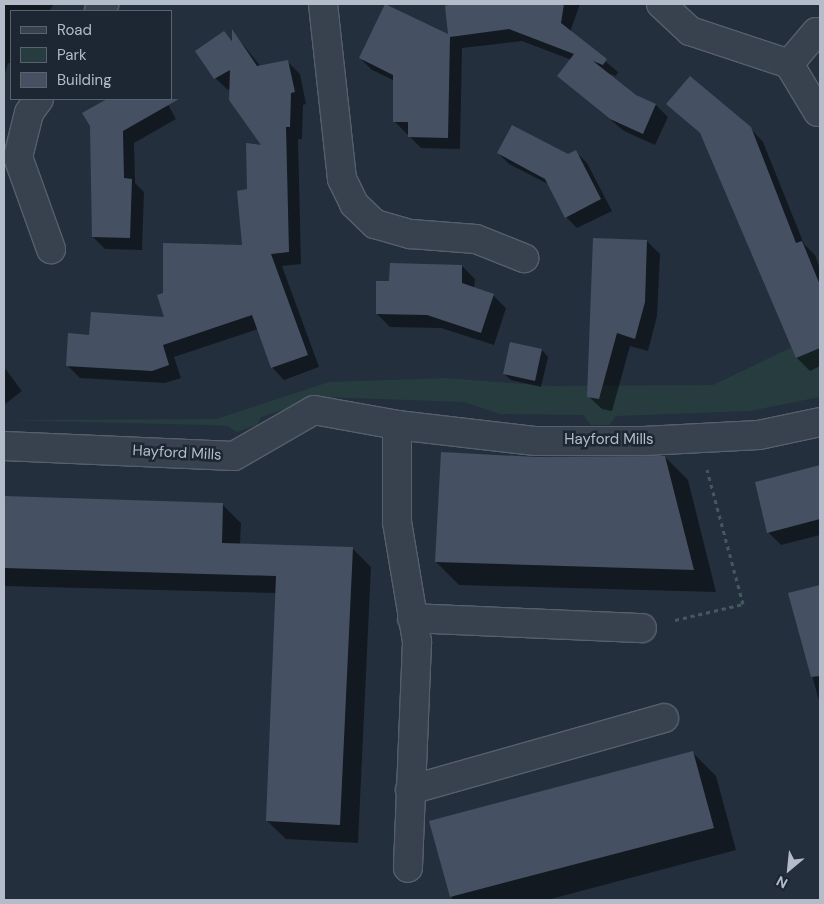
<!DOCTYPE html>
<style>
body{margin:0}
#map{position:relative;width:824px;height:904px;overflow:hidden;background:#242f3e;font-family:"DM Sans",sans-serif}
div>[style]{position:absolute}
.green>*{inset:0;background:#263c3f}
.shadow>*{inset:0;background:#0007}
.building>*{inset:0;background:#455162}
.path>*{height:3px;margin-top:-1.5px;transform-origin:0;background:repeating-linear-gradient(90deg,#44595c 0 4px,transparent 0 8px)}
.roads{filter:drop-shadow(1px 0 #565f6c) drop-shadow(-1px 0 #565f6c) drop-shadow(0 1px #565f6c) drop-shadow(0 -1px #565f6c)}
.minor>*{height:28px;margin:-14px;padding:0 14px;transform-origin:14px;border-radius:14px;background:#38414e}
span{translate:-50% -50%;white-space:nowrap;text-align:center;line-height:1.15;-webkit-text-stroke:5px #1d2633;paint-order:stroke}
.street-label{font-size:15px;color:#b4bcc9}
.frame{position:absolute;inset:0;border:5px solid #b4bcc9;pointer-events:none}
.legend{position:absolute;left:10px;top:10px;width:162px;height:90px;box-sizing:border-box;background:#1d2633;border:1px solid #59626f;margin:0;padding:6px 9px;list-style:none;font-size:15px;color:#b4bcc9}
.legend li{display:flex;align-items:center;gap:10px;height:25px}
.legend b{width:25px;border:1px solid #59626f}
.north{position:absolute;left:764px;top:844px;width:50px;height:50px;-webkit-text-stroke:4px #1d2633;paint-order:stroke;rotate:208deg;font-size:14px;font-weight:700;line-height:20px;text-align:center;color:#b4bcc9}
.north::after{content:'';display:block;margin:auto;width:18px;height:22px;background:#b4bcc9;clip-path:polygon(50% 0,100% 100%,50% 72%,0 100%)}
</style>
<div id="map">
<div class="green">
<div style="clip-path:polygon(820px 337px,820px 397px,750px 411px,616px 416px,609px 425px,591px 425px,583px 415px,500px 414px,464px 402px,323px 397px,261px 417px,257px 425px,237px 432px,227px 426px,208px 425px,4px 420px,216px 419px,329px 382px,446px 378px,549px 386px,713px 385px,790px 348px)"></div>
</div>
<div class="shadow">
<div style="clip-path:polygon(4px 4px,54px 4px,49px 11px,11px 11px,11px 64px,8px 63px,4px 78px)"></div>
<div style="clip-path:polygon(474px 4px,580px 4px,570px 32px,618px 72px,616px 76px,607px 73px,635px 96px,656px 105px,668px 117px,655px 145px,624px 131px,558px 76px,572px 60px,522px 41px,462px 48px,460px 149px,421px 148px,394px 121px,395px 81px,372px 70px,360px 58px,450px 36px,446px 7px)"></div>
<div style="clip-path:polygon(224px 32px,233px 41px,233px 32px,261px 67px,288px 62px,300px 74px,306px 104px,303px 105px,302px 139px,298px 139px,301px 264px,282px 266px,319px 367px,284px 380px,272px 367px,258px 329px,174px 357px,181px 378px,165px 383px,80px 378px,67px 365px,91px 336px,166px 318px,164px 294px,244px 247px,248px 190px,263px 147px,231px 89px,228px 90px,215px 78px)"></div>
<div style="clip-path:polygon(104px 99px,165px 99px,176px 119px,134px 143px,135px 183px,144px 192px,142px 250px,105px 249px,93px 237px)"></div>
<div style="clip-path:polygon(667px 104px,750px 128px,763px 142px,804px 244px,815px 255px,820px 269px,820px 366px,810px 371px,797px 358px,703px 136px)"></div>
<div style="clip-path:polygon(576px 152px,587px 163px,612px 211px,577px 228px,566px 217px,550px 185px,509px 164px,498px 153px,568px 156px)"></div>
<div style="clip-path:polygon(647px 241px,660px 254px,657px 316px,648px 351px,630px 346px,612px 411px,602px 409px,588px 396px)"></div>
<div style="clip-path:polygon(462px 266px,475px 279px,474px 289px,493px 295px,506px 308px,494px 345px,441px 328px,390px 327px,377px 314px,391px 283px)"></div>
<div style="clip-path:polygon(542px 350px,548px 357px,541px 387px,511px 380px,504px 374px)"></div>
<div style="clip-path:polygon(4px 367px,22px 391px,4px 405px)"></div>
<div style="clip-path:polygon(665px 457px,688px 480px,716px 592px,459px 585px,436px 562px,536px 458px)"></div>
<div style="clip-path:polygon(820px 467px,820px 535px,781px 545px,768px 532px,756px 483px)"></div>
<div style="clip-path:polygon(4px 497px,222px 504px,241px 523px,240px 545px,353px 549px,371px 567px,358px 843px,286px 839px,267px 821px,276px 593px,4px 586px)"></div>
<div style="clip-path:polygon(820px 586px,820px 704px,789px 594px)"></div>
<div style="clip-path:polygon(693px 753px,716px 776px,736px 850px,547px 900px,454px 900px,451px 897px)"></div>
</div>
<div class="building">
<div style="clip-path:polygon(385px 4px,448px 34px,445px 6px,450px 4px,564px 4px,561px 23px,607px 59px,603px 65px,593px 61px,636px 95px,656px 104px,643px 134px,610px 119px,557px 76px,574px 54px,509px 29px,450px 37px,448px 138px,408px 137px,408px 122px,393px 122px,393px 75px,359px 58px)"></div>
<div style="clip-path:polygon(232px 29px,257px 66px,288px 60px,295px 92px,291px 93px,290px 127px,286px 127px,289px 252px,271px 254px,308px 355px,271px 368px,252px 315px,163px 345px,169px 365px,152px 371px,66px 366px,68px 333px,89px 335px,91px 312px,164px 317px,157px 295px,163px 293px,163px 243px,242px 245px,237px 191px,247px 189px,246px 143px,261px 145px,229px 100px,230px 70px,214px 79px,195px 51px,224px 31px,232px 41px)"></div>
<div style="clip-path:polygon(690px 76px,751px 127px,796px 243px,802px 241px,820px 285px,820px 348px,796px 358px,700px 133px,666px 104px)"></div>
<div style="clip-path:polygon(107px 99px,179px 99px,123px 131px,124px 178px,132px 179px,130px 238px,92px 237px,90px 126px,82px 113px)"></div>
<div style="clip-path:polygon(512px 125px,568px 154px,576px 150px,601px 199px,565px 218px,545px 179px,497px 153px)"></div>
<div style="clip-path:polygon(593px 238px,647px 240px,645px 302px,635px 339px,617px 333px,599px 399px,587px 397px)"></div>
<div style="clip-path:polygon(390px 263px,462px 265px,462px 283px,494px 294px,481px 333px,427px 315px,376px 314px,376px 281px,389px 281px)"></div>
<div style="clip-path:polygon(510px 342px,542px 349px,535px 381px,503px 374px)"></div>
<div style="clip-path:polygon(441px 452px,536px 457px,665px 456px,694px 570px,435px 562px)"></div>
<div style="clip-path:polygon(820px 465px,820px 519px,767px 533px,755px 482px)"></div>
<div style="clip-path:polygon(4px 496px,223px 503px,222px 543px,353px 547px,340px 825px,266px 821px,276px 576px,4px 568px)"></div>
<div style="clip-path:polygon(820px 585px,820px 676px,811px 677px,788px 593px)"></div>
<div style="clip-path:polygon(693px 751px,714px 828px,450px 897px,429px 821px)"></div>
</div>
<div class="path">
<div style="left:675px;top:620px;width:70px;rotate:-13.2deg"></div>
<div style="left:743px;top:604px;width:139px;rotate:-105deg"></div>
</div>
<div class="roads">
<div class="minor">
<div style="left:323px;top:4px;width:176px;rotate:83.8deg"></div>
<div style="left:342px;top:179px;width:28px;rotate:64deg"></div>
<div style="left:354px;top:204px;width:29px;rotate:44deg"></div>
<div style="left:375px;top:224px;width:37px;rotate:16deg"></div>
<div style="left:411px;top:234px;width:65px;rotate:4.4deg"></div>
<div style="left:476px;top:239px;width:52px;rotate:21.6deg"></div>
<div style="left:661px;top:4px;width:40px;rotate:43deg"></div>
<div style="left:690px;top:31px;width:104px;rotate:18.4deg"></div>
<div style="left:789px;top:64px;width:56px;rotate:58.9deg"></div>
<div style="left:99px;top:11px;width:9px;rotate:-54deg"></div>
<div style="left:789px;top:64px;width:42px;rotate:-49.8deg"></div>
<div style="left:39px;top:99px;width:17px;rotate:126deg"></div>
<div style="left:29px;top:113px;width:45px;rotate:104deg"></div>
<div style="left:18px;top:157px;width:98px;rotate:70.3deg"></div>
<div style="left:397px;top:425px;width:97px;rotate:90deg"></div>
<div style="left:397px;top:522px;width:122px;rotate:80.5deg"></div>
<div style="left:417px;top:642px;width:226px;rotate:92.3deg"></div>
<div style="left:4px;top:446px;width:230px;rotate:2.5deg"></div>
<div style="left:234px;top:456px;width:92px;rotate:-29.9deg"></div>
<div style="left:314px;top:410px;width:84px;rotate:10.2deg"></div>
<div style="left:397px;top:425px;width:140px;rotate:6.6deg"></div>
<div style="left:536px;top:441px;width:108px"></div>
<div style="left:644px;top:441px;width:115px;rotate:-3deg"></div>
<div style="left:759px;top:435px;width:62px;rotate:-12deg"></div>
<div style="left:412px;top:618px;width:230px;rotate:2.5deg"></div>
<div style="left:410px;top:790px;width:264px;rotate:-15.8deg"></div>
</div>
</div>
<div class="street-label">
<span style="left:609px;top:440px">Hayford Mills</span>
<span style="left:177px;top:453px;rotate:3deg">Hayford Mills</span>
</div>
<div class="frame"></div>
<ul class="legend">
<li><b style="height:6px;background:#38414e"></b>Road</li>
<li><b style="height:14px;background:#263c3f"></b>Park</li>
<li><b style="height:14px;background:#455162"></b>Building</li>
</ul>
<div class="north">N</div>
</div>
